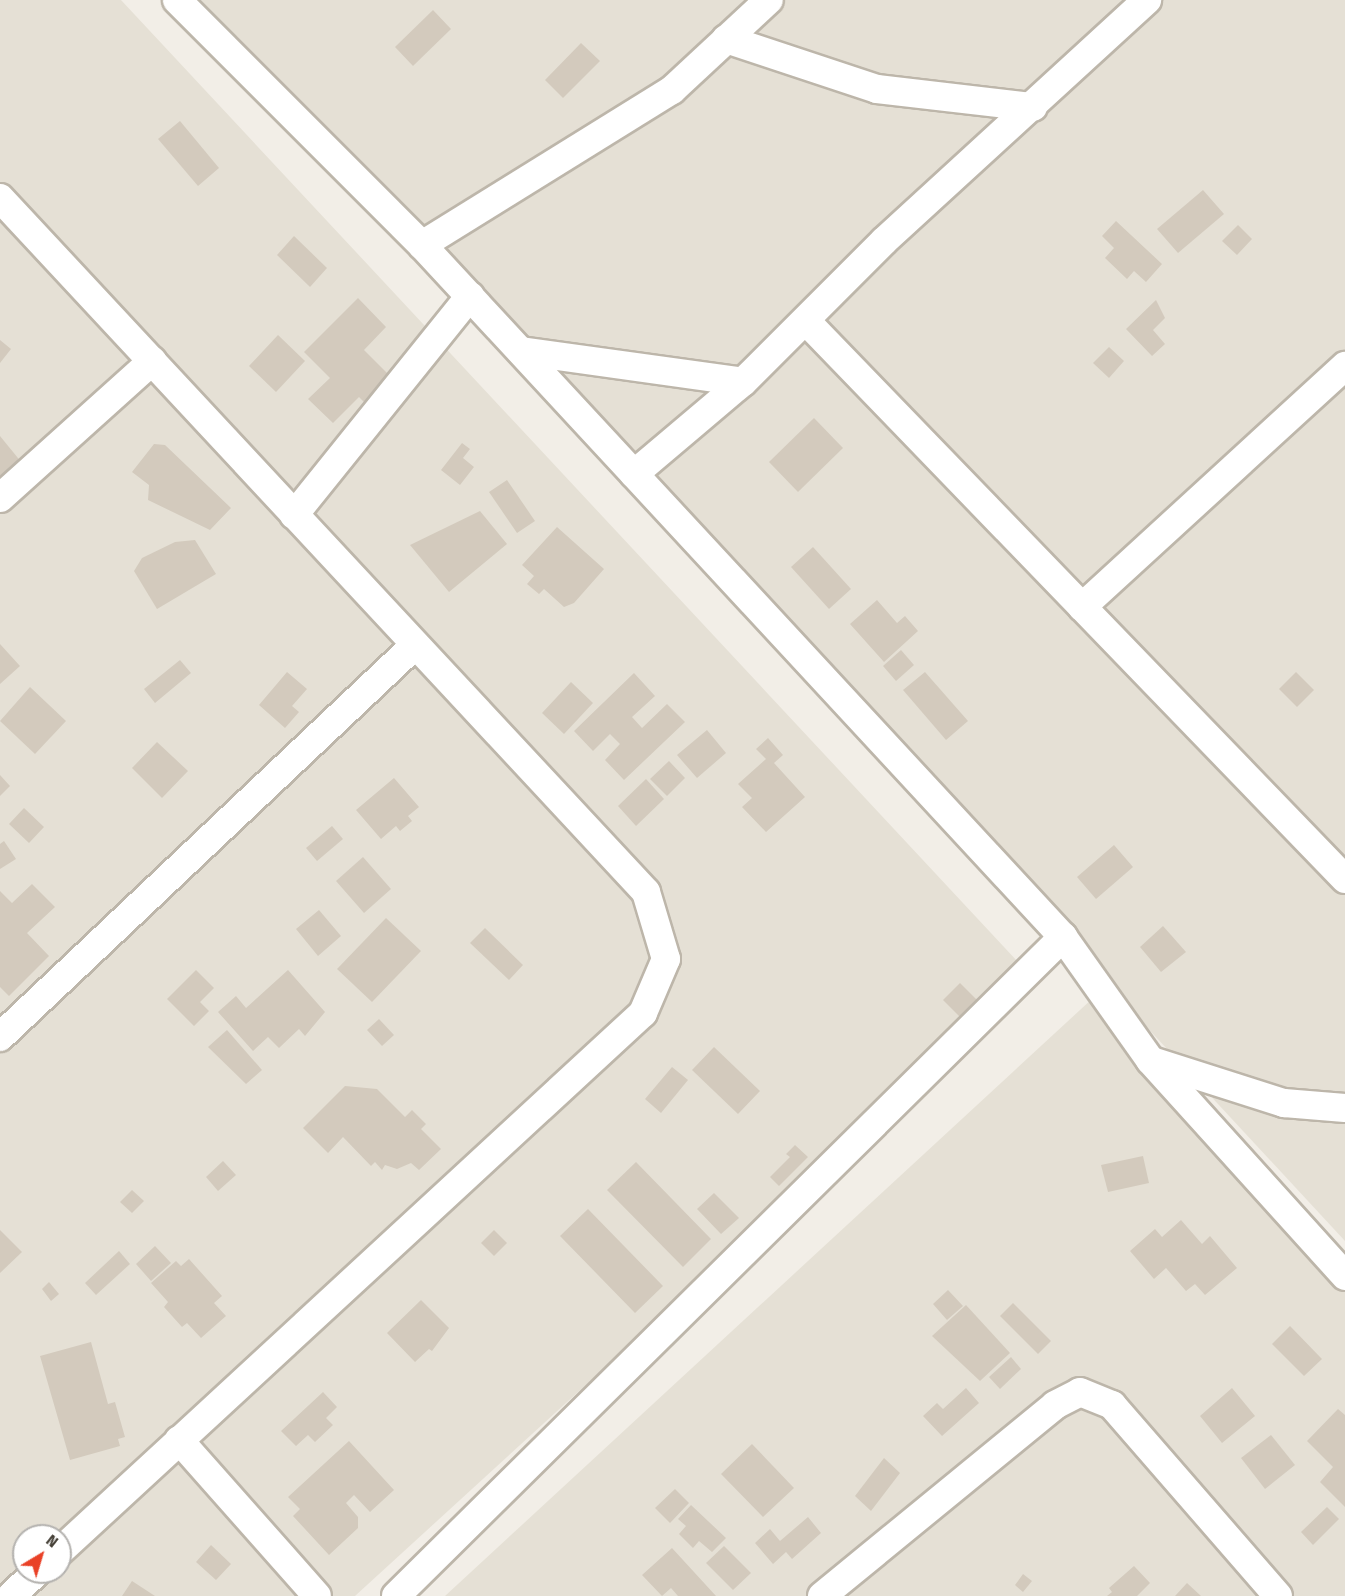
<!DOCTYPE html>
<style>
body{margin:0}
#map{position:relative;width:1345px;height:1596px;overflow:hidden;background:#f2eee7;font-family:"Fira Sans Condensed",sans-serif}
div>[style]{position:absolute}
.residential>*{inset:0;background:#e5e0d5}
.building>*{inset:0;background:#d3cabd}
.roads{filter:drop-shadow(2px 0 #bdb6aa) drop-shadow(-2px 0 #bdb6aa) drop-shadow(0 2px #bdb6aa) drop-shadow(0 -2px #bdb6aa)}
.minor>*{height:28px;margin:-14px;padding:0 14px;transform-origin:14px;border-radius:14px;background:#fff}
span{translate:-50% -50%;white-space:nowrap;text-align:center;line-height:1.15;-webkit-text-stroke:5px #fff;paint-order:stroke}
.north{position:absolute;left:12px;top:1524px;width:60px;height:60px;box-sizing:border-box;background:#fff;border:2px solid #b4b2af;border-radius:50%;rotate:38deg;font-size:16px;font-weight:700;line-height:24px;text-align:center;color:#443f36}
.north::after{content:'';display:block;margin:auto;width:21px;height:27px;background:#e94127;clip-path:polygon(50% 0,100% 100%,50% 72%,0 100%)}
</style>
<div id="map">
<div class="residential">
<div style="clip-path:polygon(evenodd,0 0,121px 0,1032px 977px,355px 1596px,0 1596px,0 0,24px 1536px,60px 1536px,60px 1572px,24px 1572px,24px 1536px)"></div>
<div style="clip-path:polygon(196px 0,1345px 0,1345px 1241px,634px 474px)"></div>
<div style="clip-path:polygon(1106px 986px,1345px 1257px,1345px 1596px,445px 1596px)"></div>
</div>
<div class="building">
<div style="clip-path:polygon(433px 10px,451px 29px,413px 66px,395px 47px)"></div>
<div style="clip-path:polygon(581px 43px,600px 61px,563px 98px,545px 80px)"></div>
<div style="clip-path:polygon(180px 121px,219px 168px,198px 186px,158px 139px)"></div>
<div style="clip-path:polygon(1203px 190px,1224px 214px,1178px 253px,1157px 229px)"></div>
<div style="clip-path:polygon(1116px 221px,1162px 264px,1146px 282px,1134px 271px,1127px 279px,1105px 258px,1114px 248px,1102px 236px)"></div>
<div style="clip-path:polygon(1238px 225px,1252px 239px,1237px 255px,1222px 241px)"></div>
<div style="clip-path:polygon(294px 236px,327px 268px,310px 287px,277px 255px)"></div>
<div style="clip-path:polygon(358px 298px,386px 327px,364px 350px,398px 384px,372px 410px,359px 397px,333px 423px,308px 399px,330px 378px,304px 352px)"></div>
<div style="clip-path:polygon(1156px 300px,1165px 318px,1153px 330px,1165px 344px,1152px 356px,1126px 329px)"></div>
<div style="clip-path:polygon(278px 335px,305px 361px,276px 392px,249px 366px)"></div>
<div style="clip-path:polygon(0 340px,11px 349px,0 363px)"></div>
<div style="clip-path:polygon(1109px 347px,1124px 361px,1109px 378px,1093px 363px)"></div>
<div style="clip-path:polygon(814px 418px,843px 448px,798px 492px,769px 462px)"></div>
<div style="clip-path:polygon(0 436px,22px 463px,0 480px)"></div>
<div style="clip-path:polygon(462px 443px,470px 449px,463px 458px,474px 467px,460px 485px,441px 470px)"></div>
<div style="clip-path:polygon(154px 444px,165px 445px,231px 508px,210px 530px,148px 500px,149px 485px,132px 472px)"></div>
<div style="clip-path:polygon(507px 480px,535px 521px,517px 533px,489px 492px)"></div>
<div style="clip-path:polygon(480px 511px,507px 544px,449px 592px,410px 545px)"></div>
<div style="clip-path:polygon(557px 527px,604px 569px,574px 603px,564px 607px,544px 589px,539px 594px,527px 584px,534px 576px,522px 565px)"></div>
<div style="clip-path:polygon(195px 540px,216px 574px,157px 609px,134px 571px,142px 558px,175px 542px)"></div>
<div style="clip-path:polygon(813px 547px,851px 589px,829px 609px,791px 567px)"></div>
<div style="clip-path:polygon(877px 600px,897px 623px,905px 616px,918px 631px,884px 662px,850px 624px)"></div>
<div style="clip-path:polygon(0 644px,20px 666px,0 684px)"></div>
<div style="clip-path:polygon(901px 650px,914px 665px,896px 681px,883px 666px)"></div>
<div style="clip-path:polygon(180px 660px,191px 673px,155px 703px,144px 689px)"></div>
<div style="clip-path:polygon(287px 672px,307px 689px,292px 706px,299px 712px,285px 728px,259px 705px)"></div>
<div style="clip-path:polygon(925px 672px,968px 721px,946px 740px,903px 690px)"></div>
<div style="clip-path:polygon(1296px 672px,1314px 690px,1297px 707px,1279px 689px)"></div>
<div style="clip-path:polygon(634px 673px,655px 696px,632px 717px,642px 728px,667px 704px,685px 722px,624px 780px,605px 760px,620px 744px,610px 734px,593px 751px,574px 731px)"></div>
<div style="clip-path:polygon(571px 682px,593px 703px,564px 734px,542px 713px)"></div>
<div style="clip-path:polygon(30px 687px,66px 721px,35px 754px,0 721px)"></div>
<div style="clip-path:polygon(707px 730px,726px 753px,697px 778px,677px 755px)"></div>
<div style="clip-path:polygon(768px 738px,783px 755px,774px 763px,805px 797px,766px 832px,742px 807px,752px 798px,738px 784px,766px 759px,756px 749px)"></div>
<div style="clip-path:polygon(157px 742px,188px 771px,162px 798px,132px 768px)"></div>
<div style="clip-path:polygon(669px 761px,685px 778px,667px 796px,650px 779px)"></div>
<div style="clip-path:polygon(0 775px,10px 786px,0 796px)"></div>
<div style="clip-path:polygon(394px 778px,419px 807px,408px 816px,412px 821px,400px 831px,396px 826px,381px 839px,356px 810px)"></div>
<div style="clip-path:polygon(646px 779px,664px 799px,636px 826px,618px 806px)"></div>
<div style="clip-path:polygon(24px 808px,44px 827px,29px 843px,9px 824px)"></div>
<div style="clip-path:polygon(332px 826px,343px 839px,317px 861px,306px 848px)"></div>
<div style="clip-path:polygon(4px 841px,16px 859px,0 869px,0 844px)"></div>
<div style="clip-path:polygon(1114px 845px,1133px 867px,1096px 899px,1077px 877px)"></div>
<div style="clip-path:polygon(363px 857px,391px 889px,364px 913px,336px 881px)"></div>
<div style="clip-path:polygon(32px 884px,55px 907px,27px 933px,49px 956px,9px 996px,0 987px,0 891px,12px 903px)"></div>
<div style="clip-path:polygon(319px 910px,341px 936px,318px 956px,296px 929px)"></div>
<div style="clip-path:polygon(386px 918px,421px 951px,372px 1002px,337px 969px)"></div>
<div style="clip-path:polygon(1163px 926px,1186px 952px,1161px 972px,1140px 947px)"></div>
<div style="clip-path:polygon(485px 928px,523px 965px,509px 980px,470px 943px)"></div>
<div style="clip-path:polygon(196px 970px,214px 988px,200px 1002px,209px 1011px,194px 1026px,167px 999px)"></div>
<div style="clip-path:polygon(288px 970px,325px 1012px,305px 1036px,299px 1029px,279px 1048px,268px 1037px,253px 1051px,218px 1012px,236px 996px,246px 1008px)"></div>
<div style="clip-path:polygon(960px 983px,977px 1000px,960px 1017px,943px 1000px)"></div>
<div style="clip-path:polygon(379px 1019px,394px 1035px,382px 1046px,367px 1030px)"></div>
<div style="clip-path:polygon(227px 1030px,262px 1070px,246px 1084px,208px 1047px)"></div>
<div style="clip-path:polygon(714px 1047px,760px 1091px,738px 1114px,692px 1070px)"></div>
<div style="clip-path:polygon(672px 1067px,688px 1080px,661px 1113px,645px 1099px)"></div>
<div style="clip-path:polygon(345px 1086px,377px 1089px,405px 1117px,412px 1110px,426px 1124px,421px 1129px,441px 1149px,419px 1170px,411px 1163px,397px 1169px,385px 1165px,382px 1170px,375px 1162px,371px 1166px,343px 1137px,328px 1153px,303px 1128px)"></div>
<div style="clip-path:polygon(795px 1145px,808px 1157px,779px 1186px,770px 1177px,790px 1157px,786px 1154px)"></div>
<div style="clip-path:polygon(1143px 1156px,1149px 1183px,1108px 1192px,1101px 1165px)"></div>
<div style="clip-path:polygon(223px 1161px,236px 1175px,218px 1191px,206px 1177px)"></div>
<div style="clip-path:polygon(636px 1162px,711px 1239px,683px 1267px,607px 1190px)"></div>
<div style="clip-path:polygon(132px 1190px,144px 1201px,132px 1213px,120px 1202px)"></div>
<div style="clip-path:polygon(714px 1193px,739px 1218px,721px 1234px,697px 1209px)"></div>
<div style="clip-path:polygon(588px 1209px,663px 1286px,635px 1313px,560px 1236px)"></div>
<div style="clip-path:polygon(1181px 1220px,1202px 1244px,1210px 1236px,1237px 1268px,1205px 1295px,1195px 1284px,1186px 1291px,1166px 1268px,1154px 1279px,1130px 1251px,1155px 1229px,1162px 1237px)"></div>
<div style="clip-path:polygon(0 1230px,22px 1252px,0 1273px)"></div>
<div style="clip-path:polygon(494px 1230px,507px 1243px,494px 1256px,481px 1243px)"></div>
<div style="clip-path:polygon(155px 1246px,171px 1263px,151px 1281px,136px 1264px)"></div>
<div style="clip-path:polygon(119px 1251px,130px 1264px,96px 1295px,85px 1283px)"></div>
<div style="clip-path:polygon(189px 1259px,222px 1296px,214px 1303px,226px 1316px,201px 1338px,187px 1323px,182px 1327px,164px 1307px,168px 1302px,151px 1283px,176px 1261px,181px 1266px)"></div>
<div style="clip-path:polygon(49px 1282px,59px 1294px,51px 1301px,42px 1289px)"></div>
<div style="clip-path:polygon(948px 1290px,963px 1306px,947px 1320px,933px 1304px)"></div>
<div style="clip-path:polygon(421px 1300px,449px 1328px,432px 1351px,429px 1349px,415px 1362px,387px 1333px)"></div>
<div style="clip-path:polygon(1013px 1303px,1051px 1341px,1038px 1354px,1000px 1316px)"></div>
<div style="clip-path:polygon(966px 1305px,1010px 1353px,980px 1381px,932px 1336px)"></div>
<div style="clip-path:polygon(1290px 1326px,1322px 1359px,1304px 1376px,1272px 1344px)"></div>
<div style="clip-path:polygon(91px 1342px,108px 1404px,115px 1402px,125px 1437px,118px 1439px,120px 1446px,70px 1460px,40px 1356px)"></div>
<div style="clip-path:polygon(1011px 1357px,1021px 1369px,1000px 1389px,989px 1377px)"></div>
<div style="clip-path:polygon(966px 1388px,979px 1403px,942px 1436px,923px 1416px,937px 1403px,943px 1409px)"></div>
<div style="clip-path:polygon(1232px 1388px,1255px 1416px,1222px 1443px,1200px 1416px)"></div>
<div style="clip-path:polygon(323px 1392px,337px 1407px,326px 1418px,333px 1425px,315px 1442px,308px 1435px,296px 1446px,281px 1431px)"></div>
<div style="clip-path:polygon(1338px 1409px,1345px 1415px,1345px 1507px,1320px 1482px,1333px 1467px,1307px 1441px)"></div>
<div style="clip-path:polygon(1271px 1435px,1295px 1465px,1265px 1489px,1241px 1458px)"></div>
<div style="clip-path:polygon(349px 1441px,394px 1490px,370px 1512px,354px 1495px,346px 1503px,358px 1517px,358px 1528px,329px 1555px,293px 1516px,300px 1509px,288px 1497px)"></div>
<div style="clip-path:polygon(752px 1444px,794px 1488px,763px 1517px,721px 1474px)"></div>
<div style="clip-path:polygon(884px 1458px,900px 1473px,871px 1511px,855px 1496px)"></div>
<div style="clip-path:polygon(675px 1489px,689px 1503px,670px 1523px,655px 1508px)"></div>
<div style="clip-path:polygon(691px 1505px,726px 1538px,712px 1552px,699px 1541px,693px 1548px,679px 1534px,686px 1526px,678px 1519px)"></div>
<div style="clip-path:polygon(1327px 1507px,1339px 1519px,1313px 1545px,1301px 1532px)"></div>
<div style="clip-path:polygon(808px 1517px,821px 1533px,792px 1559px,786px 1552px,773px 1564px,755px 1543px,770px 1529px,780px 1541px)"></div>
<div style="clip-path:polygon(211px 1545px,231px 1564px,216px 1580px,196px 1562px)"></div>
<div style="clip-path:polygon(724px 1546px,751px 1573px,733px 1590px,706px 1563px)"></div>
<div style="clip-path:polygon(672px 1548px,716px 1596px,678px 1596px,671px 1588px,662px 1596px,642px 1575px)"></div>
<div style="clip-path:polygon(1134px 1566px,1150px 1583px,1137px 1596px,1107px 1596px,1112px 1592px,1109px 1588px)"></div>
<div style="clip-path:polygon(1023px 1574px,1032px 1581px,1023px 1592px,1015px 1585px)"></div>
<div style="clip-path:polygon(132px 1581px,155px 1596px,122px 1596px)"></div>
<div style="clip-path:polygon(1187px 1583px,1201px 1596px,1175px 1596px)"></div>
</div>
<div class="roads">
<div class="minor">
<div style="left:177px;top:0;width:346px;rotate:45deg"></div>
<div style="left:422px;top:245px;width:943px;rotate:47.19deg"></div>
<div style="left:1063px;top:937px;width:151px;rotate:54.7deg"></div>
<div style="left:1150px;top:1060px;width:291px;rotate:47.9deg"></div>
<div style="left:726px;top:39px;width:159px;rotate:18.3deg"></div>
<div style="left:877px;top:89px;width:157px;rotate:6.6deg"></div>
<div style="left:0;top:198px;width:948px;rotate:47.05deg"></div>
<div style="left:646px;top:892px;width:70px;rotate:73.4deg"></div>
<div style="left:666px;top:959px;width:59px;rotate:113.1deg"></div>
<div style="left:643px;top:1013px;width:793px;rotate:137.3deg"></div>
<div style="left:422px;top:245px;width:294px;rotate:-31.8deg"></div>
<div style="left:672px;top:90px;width:132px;rotate:-42.9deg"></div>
<div style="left:806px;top:321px;width:776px;rotate:45.99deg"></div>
<div style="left:521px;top:351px;width:224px;rotate:7.9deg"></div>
<div style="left:634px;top:474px;width:143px;rotate:-40.2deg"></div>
<div style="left:743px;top:382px;width:199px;rotate:-45deg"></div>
<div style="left:884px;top:241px;width:357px;rotate:-42.5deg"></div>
<div style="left:0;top:498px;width:205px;rotate:-42deg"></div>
<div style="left:294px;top:515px;width:281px;rotate:-51.2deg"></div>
<div style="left:1082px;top:607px;width:357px;rotate:-42.5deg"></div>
<div style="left:0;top:1037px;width:571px;rotate:-43.37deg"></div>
<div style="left:1152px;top:1061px;width:139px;rotate:17.7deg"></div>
<div style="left:1284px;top:1103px;width:61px;rotate:4.7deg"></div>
<div style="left:179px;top:1440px;width:208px;rotate:48.5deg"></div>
<div style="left:11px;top:1596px;width:35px;rotate:-43deg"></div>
<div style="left:396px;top:1596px;width:938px;rotate:-44.65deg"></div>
<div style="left:822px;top:1596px;width:301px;rotate:-39.3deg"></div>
<div style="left:1055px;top:1405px;width:28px;rotate:-27deg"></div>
<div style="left:1080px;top:1392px;width:35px;rotate:22deg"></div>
<div style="left:1112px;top:1405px;width:253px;rotate:49deg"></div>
</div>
</div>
<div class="north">N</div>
</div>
